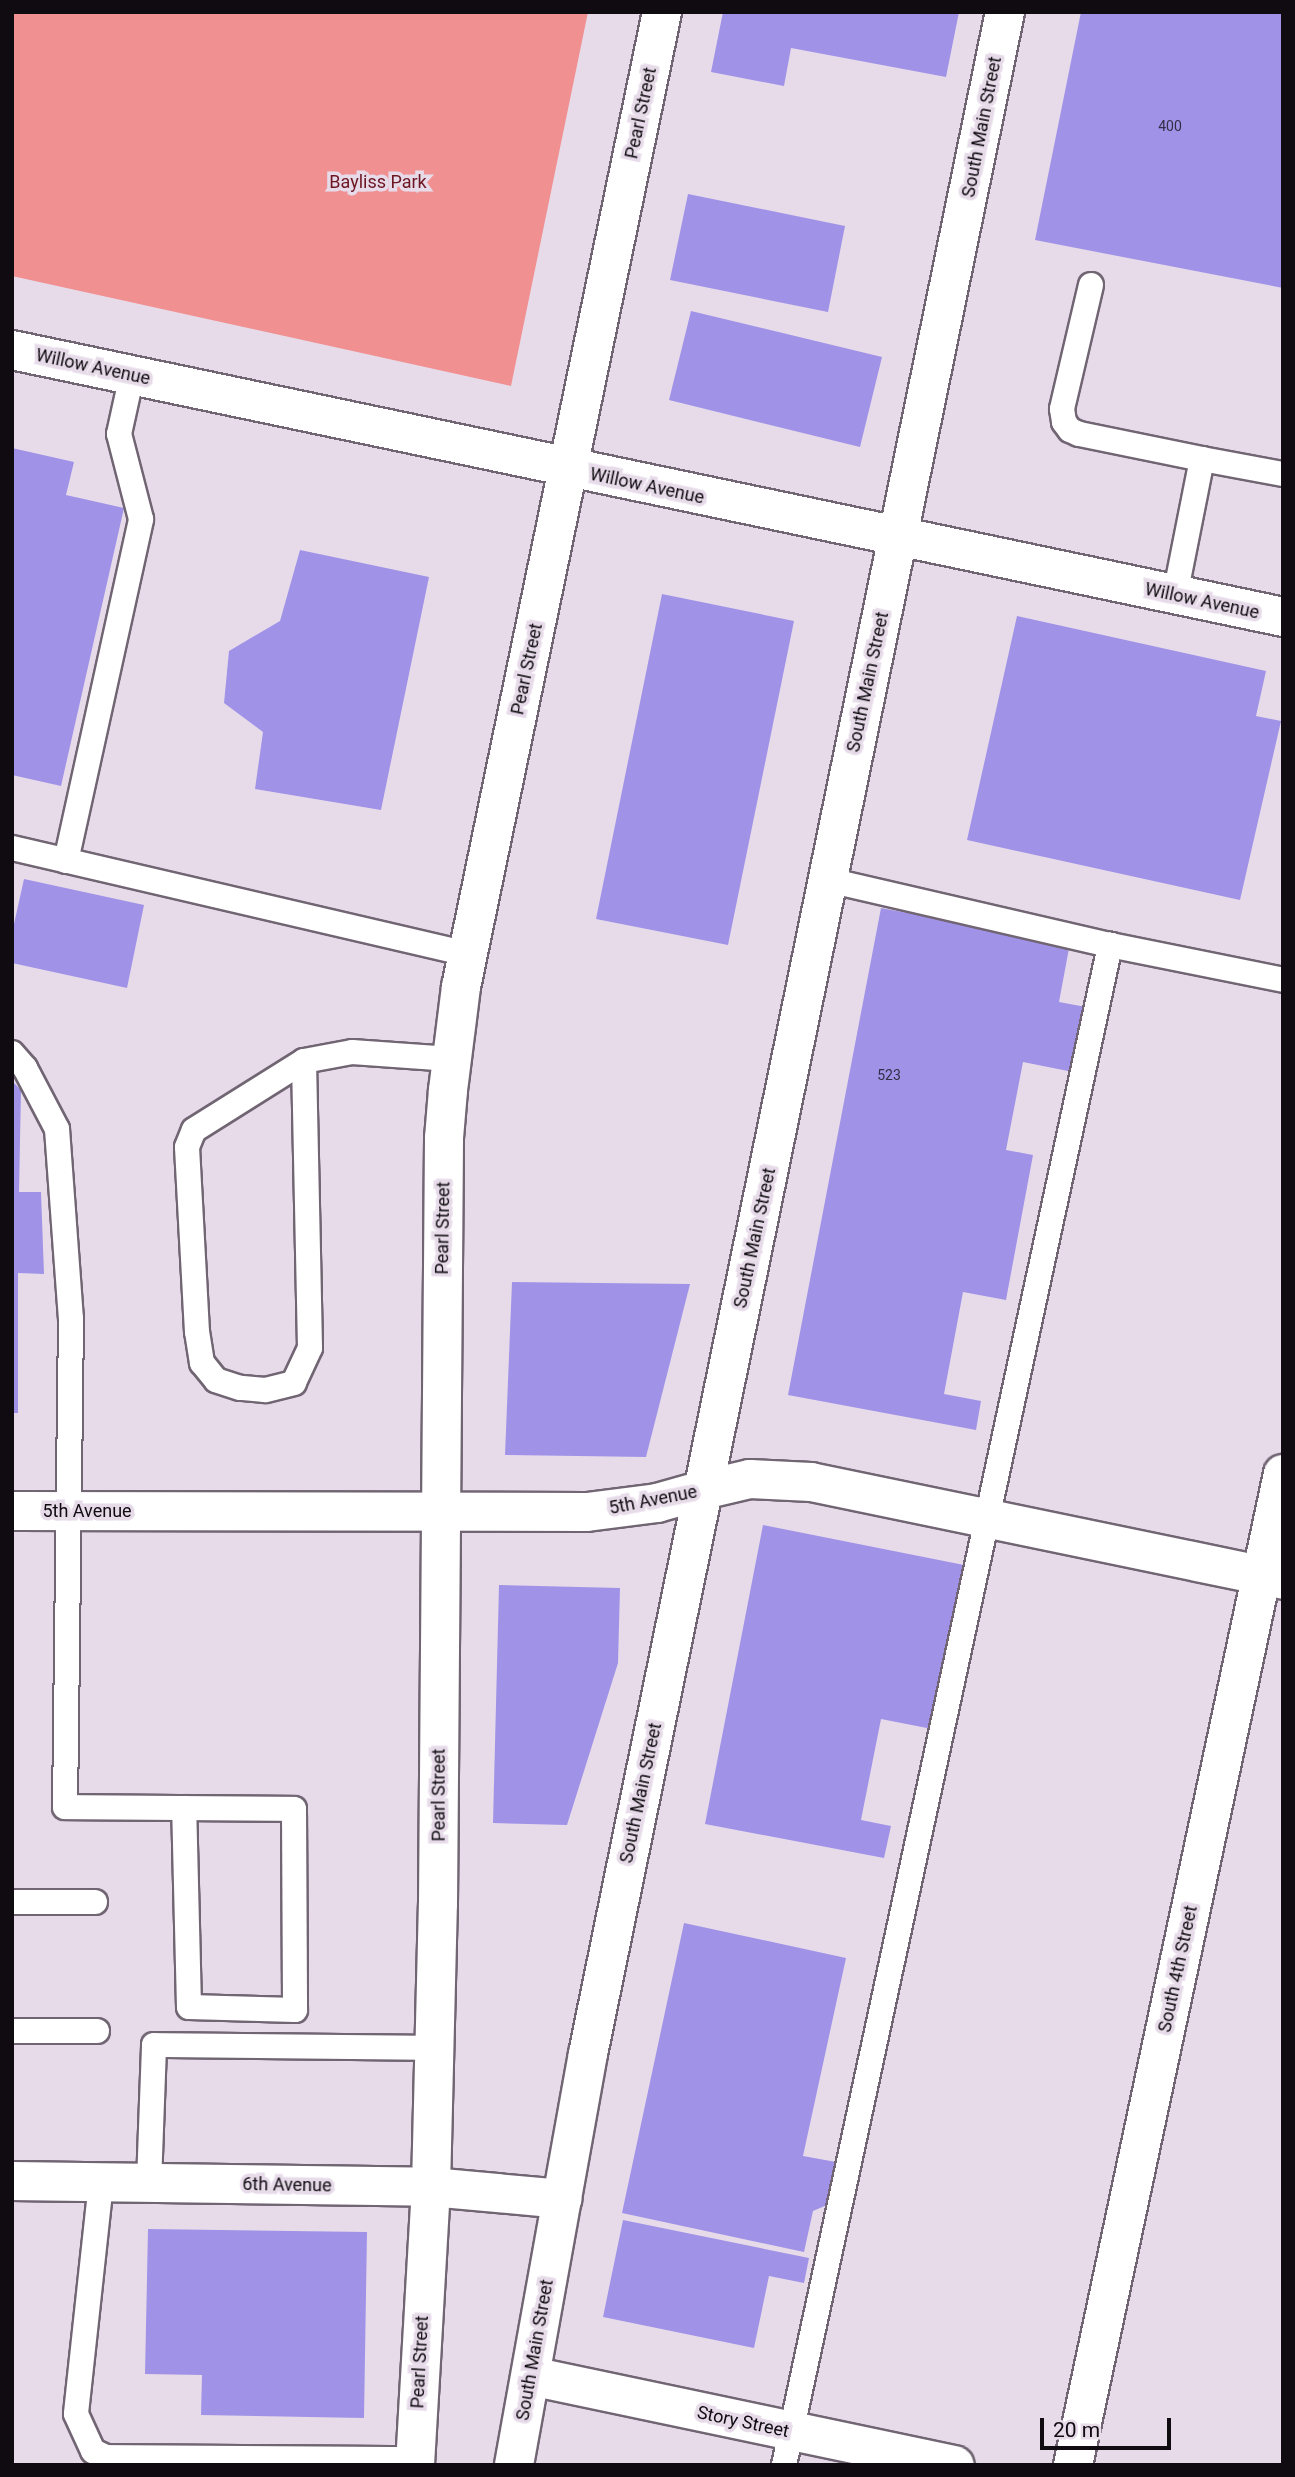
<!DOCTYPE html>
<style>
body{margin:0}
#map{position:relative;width:1295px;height:2477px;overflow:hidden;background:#e7dbea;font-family:Roboto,sans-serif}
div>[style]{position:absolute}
.green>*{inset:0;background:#f09091}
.building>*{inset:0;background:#a093e7}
.roads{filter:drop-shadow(2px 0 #716573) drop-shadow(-2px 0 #716573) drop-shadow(0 2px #716573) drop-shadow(0 -2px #716573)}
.lane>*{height:24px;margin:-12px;padding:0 12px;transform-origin:12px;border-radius:12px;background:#fff}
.street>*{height:38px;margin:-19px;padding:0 19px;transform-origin:19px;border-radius:19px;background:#fff}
.secondary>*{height:38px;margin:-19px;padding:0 19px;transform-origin:19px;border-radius:19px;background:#fff}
span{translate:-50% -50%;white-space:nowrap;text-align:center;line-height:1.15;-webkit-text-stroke:7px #e7dbea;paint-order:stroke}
.number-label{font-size:14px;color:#332d46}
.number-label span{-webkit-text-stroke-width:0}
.street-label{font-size:18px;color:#0f0b10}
.park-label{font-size:18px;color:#6d1621}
.frame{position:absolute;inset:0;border:14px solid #0f0b10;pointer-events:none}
.scale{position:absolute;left:1040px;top:2418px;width:131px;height:32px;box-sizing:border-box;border:4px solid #0f0b10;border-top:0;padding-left:9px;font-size:21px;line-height:24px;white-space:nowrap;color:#0f0b10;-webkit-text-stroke:5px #e7dbea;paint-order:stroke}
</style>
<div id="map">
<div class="green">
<div style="clip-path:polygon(12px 12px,588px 12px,511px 386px,12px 276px)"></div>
</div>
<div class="building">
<div style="clip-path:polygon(723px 12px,959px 12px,946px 77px,791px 48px,784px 86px,711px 72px)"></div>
<div style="clip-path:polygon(1081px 12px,1283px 12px,1283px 288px,1035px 240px)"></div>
<div style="clip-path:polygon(688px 194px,845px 226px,828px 312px,670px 280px)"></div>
<div style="clip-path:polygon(691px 311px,882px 357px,860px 447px,669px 400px)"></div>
<div style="clip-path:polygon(12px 448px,74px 462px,66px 495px,124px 508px,61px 786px,12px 775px)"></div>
<div style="clip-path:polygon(300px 550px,429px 577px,381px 810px,255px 789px,263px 732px,224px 703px,229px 651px,280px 621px)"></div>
<div style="clip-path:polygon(662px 594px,794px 621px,728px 945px,596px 919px)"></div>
<div style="clip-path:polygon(1017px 616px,1266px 671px,1256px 716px,1281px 721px,1240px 900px,967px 840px)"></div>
<div style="clip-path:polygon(24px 879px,144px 905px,127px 988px,12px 963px,12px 933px)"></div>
<div style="clip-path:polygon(881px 908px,1070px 943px,1059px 1002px,1086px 1007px,1073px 1072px,1023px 1062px,1006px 1150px,1033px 1155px,1006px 1300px,963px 1292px,944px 1394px,981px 1401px,976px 1430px,788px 1395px)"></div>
<div style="clip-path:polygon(12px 1081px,21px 1090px,19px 1192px,41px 1192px,44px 1274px,18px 1273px,18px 1413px,12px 1413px)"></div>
<div style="clip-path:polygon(512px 1282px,690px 1284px,646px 1457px,505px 1455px)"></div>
<div style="clip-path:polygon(763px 1525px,964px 1565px,932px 1729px,881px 1719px,861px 1820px,891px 1826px,884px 1858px,705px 1824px)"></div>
<div style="clip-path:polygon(499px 1585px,620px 1588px,618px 1663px,567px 1825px,493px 1823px)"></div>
<div style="clip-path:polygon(684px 1923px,846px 1958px,803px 2156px,836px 2162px,827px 2205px,813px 2211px,804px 2252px,622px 2213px)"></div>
<div style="clip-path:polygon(623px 2220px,809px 2258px,804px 2283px,769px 2276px,754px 2348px,603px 2317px)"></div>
<div style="clip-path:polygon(148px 2229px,367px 2232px,364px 2418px,201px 2415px,202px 2375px,145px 2374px)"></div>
</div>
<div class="roads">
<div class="lane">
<div style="left:1091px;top:285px;width:127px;rotate:103.2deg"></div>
<div style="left:1062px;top:409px;width:13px;rotate:81deg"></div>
<div style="left:1064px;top:422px;width:10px;rotate:53deg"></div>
<div style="left:1070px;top:430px;width:10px;rotate:24deg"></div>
<div style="left:1079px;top:434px;width:126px;rotate:11.5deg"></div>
<div style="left:1202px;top:459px;width:139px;rotate:101.2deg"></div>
<div style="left:1202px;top:459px;width:82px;rotate:10.5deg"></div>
<div style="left:12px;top:848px;width:468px;rotate:13.1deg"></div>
<div style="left:66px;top:861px;width:350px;rotate:-77.6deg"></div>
<div style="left:141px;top:519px;width:88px;rotate:-104.5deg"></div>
<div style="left:119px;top:434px;width:60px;rotate:-77.6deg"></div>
<div style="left:828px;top:880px;width:289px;rotate:13deg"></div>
<div style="left:1110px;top:945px;width:177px;rotate:11.4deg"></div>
<div style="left:12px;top:1053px;width:20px;rotate:49deg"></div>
<div style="left:25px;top:1068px;width:69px;rotate:62.3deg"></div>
<div style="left:57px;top:1129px;width:190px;rotate:85.8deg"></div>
<div style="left:71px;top:1318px;width:489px;rotate:90.7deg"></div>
<div style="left:65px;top:1807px;width:229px;rotate:0.5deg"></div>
<div style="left:294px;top:1809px;width:201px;rotate:89.7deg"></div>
<div style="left:295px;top:2010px;width:106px;rotate:-178.4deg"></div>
<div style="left:189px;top:2007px;width:199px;rotate:-91.4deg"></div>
<div style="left:304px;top:1061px;width:287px;rotate:88.8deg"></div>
<div style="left:310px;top:1348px;width:38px;rotate:115deg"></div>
<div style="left:294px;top:1383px;width:30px;rotate:166deg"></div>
<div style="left:265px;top:1390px;width:25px;rotate:-175deg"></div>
<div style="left:240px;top:1388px;width:25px;rotate:-162deg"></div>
<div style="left:216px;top:1380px;width:22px;rotate:-129deg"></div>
<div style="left:202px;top:1363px;width:31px;rotate:-99deg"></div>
<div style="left:197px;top:1332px;width:185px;rotate:-93.1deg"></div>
<div style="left:187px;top:1147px;width:18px;rotate:-68deg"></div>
<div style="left:194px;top:1130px;width:130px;rotate:-32.1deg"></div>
<div style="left:304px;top:1061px;width:49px;rotate:-10.6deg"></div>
<div style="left:352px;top:1052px;width:99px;rotate:4deg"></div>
<div style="left:12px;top:1902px;width:83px"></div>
<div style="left:12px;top:2031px;width:85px"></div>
<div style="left:101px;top:2183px;width:232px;rotate:96.2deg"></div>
<div style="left:76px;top:2414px;width:41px;rotate:65.3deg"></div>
<div style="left:93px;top:2451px;width:14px;rotate:25deg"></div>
<div style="left:106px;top:2457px;width:309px;rotate:0.4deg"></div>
<div style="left:149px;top:2183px;width:138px;rotate:-87.9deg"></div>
<div style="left:154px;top:2045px;width:278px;rotate:0.6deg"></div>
<div style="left:784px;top:2465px;width:1555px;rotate:-77.89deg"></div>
</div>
<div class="street">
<div style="left:703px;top:1490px;width:48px;rotate:-13.2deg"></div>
<div style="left:750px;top:1479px;width:61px;rotate:2.8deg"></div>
<div style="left:811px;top:1482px;width:482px;rotate:11.7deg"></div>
<div style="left:12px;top:2181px;width:419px;rotate:0.8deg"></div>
<div style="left:431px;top:2187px;width:132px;rotate:5.2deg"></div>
<div style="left:531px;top:2376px;width:433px;rotate:11.9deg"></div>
<div style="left:1073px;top:2465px;width:1013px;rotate:-78.04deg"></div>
</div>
<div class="secondary">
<div style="left:12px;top:350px;width:1299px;rotate:11.86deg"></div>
<div style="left:12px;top:1511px;width:575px;rotate:0.1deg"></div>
<div style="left:587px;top:1512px;width:71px;rotate:-7.3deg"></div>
<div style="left:657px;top:1503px;width:48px;rotate:-15.8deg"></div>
<div style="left:415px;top:2465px;width:278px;rotate:-86.7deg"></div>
<div style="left:431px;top:2187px;width:283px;rotate:-88.6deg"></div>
<div style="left:438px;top:1904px;width:766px;rotate:-89.55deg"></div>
<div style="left:444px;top:1138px;width:48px;rotate:-85.2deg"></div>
<div style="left:448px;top:1090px;width:104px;rotate:-82.8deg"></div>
<div style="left:461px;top:987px;width:996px;rotate:-78.35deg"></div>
<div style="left:514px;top:2465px;width:418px;rotate:-79.8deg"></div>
<div style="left:588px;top:2054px;width:2084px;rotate:-78.46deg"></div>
</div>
</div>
<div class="number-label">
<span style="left:1170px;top:126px">400</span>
<span style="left:889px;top:1075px">523</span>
</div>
<div class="street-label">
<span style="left:641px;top:113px;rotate:-78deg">Pearl Street</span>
<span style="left:982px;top:127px;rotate:-79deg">South Main Street</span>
<span style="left:93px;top:367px;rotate:12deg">Willow Avenue</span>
<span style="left:647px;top:486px;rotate:12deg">Willow Avenue</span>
<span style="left:1202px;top:601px;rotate:12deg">Willow Avenue</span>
<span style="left:527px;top:669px;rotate:-78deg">Pearl Street</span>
<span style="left:868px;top:682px;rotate:-78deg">South Main Street</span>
<span style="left:443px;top:1228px;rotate:-89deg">Pearl Street</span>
<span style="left:755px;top:1238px;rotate:-78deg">South Main Street</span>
<span style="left:653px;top:1500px;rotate:-11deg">5th Avenue</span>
<span style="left:87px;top:1511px">5th Avenue</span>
<span style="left:641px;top:1793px;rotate:-78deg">South Main Street</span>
<span style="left:439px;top:1795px;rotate:-90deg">Pearl Street</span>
<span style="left:1178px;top:1969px;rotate:-78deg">South 4th Street</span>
<span style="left:287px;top:2185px;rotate:1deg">6th Avenue</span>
<span style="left:535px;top:2350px;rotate:-80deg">South Main Street</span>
<span style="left:420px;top:2362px;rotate:-87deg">Pearl Street</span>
<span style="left:743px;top:2422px;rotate:12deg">Story Street</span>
</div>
<div class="park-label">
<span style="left:378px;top:182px">Bayliss Park</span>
</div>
<div class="frame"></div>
<div class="scale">20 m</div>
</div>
